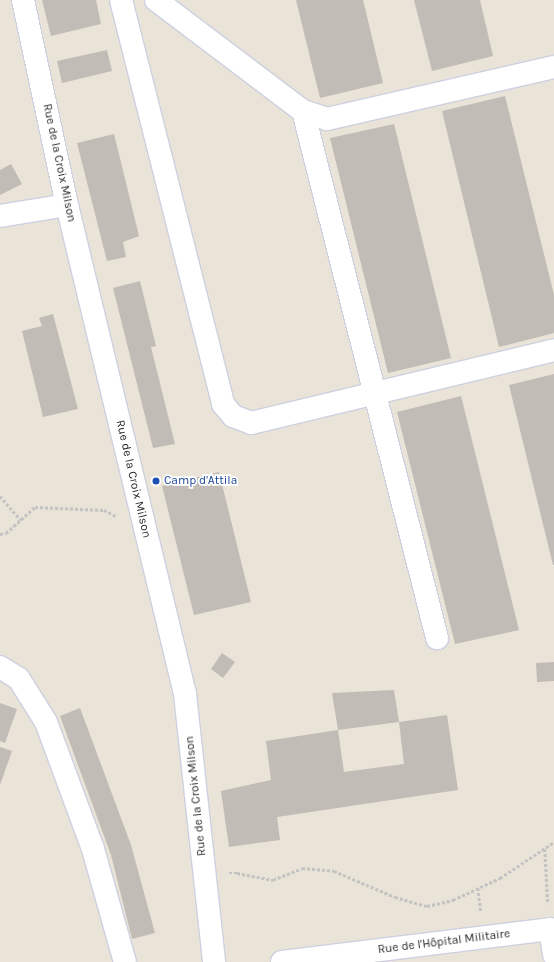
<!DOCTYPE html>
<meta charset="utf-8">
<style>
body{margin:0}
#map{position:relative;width:554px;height:962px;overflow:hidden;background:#e9e3d8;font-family:Karla,sans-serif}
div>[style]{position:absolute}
.building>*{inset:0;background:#c1bcb5}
.path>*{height:2.5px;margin-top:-1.25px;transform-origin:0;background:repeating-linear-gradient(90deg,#c3c3c3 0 3px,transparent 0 5px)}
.roads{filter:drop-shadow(1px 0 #cdd0e0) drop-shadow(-1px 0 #cdd0e0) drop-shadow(0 1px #cdd0e0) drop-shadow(0 -1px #cdd0e0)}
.minor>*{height:22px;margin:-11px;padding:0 11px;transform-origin:11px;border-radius:11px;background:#fff}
.dots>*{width:11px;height:11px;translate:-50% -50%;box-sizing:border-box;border:2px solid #fff;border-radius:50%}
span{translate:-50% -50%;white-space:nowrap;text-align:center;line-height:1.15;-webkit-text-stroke:3.5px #fff;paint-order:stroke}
.street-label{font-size:12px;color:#272727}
.transit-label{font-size:12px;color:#164399}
.left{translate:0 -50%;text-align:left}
</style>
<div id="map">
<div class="building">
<div style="clip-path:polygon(42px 0,96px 0,101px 24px,51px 36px)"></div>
<div style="clip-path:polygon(296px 0,363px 0,383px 83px,320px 98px)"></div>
<div style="clip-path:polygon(414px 0,480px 0,493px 56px,432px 71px)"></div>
<div style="clip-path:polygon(107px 50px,112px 71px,62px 83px,57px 61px)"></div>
<div style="clip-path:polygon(505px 96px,554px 295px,554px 333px,499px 347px,442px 111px)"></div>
<div style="clip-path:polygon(394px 124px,451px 358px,388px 373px,330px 138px)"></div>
<div style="clip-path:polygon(114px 134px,139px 236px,123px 242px,126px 257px,107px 261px,77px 143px)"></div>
<div style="clip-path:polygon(11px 164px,22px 184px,0 195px,0 170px)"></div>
<div style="clip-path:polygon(140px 281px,156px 346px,151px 347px,175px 444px,153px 448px,113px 288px)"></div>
<div style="clip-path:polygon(53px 314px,78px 409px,43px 417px,22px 331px,42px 326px,39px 318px)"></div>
<div style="clip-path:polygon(554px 374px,554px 565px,553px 565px,509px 385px)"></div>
<div style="clip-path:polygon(461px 396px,519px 630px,455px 644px,397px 412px)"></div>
<div style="clip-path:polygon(219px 472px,251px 602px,194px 615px,162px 486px)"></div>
<div style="clip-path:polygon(222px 653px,235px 662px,223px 678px,211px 669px)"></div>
<div style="clip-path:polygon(554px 662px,554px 681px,537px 682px,536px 663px)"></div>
<div style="clip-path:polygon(394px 690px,399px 722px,447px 715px,458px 790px,277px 817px,280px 840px,229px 847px,221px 791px,271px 780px,266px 741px,338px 730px,344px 772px,404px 764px,399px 722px,338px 730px,332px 693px)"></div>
<div style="clip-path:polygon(0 703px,17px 709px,5px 743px,0 741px)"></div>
<div style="clip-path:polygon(80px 708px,131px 845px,155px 933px,132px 939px,111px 855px,60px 716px)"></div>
<div style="clip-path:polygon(0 747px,12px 751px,0 785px)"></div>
</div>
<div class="path">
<div style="left:0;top:496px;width:32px;rotate:49deg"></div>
<div style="left:0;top:534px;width:6px;rotate:-9deg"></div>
<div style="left:6px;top:533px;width:39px;rotate:-42deg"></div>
<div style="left:35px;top:507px;width:69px;rotate:2.5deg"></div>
<div style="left:104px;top:510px;width:13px;rotate:27deg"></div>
<div style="left:545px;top:849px;width:55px;rotate:86.9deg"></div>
<div style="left:229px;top:873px;width:8px"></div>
<div style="left:237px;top:873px;width:37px;rotate:11deg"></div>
<div style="left:273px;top:880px;width:31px;rotate:-22deg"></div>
<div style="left:302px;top:868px;width:32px;rotate:5deg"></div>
<div style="left:334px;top:871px;width:66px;rotate:23.1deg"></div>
<div style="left:395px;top:897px;width:33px;rotate:16deg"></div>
<div style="left:427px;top:906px;width:27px;rotate:-13deg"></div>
<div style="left:453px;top:900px;width:52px;rotate:-25.1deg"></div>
<div style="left:500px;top:878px;width:65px;rotate:-33.7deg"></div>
<div style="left:478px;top:888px;width:24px;rotate:83deg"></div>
</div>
<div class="roads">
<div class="minor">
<div style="left:23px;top:0;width:210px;rotate:77.9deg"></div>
<div style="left:67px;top:205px;width:503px;rotate:76.43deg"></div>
<div style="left:185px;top:694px;width:270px;rotate:83.8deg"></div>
<div style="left:121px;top:0;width:417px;rotate:75.8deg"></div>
<div style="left:223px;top:404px;width:16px;rotate:50deg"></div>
<div style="left:233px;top:416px;width:19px;rotate:21deg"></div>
<div style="left:251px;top:423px;width:312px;rotate:-13.5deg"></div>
<div style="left:156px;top:0;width:184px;rotate:37.1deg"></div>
<div style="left:303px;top:111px;width:25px;rotate:18deg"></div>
<div style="left:327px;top:119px;width:233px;rotate:-12.9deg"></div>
<div style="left:303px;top:111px;width:544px;rotate:75.73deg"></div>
<div style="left:0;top:216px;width:68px;rotate:-9.3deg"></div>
<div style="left:0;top:667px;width:22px;rotate:32deg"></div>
<div style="left:19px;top:679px;width:51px;rotate:57.9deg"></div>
<div style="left:46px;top:722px;width:135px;rotate:69.7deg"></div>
<div style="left:93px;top:849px;width:117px;rotate:74.2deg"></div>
<div style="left:282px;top:962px;width:270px;rotate:-7deg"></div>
<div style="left:550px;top:929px;width:26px;rotate:81deg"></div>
</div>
</div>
<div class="dots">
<div style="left:156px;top:481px;background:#1a4fb4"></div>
</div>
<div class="street-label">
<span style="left:59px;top:163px;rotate:78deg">Rue de la Croix Milson</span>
<span style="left:133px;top:479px;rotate:77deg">Rue de la Croix Milson</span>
<span style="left:196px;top:796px;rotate:-96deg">Rue de la Croix Milson</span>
<span style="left:444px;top:942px;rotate:-7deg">Rue de l'Hôpital Militaire</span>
</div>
<div class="transit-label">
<span class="left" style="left:164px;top:481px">Camp d'Attila</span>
</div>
</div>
